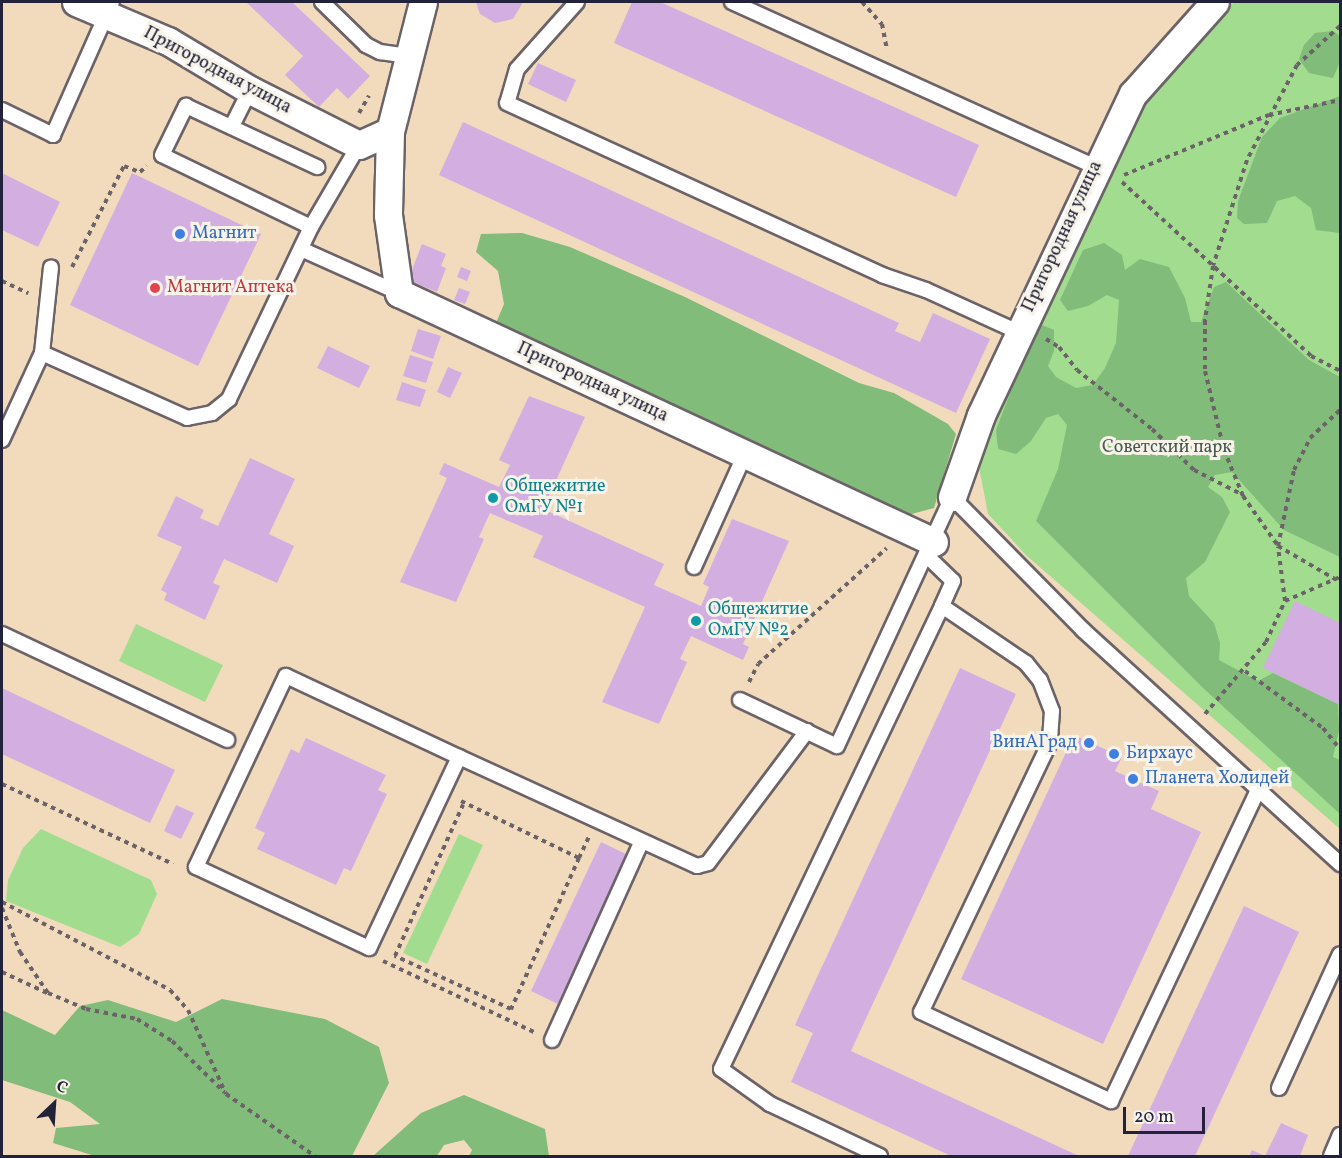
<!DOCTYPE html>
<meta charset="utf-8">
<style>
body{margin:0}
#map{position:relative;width:1342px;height:1158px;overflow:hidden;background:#f2dbbd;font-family:Vollkorn,serif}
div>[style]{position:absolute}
.green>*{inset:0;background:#a2dc8f}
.forest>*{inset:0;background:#81bc7a}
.building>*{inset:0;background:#d2aee1}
.path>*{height:4px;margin-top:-2px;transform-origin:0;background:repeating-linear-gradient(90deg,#6b6368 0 4.5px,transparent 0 9px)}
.roads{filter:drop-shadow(2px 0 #6b6368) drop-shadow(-2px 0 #6b6368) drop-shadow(0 2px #6b6368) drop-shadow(0 -2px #6b6368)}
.lane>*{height:14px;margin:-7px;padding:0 7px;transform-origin:7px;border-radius:7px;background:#fff}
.street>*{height:27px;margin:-13.5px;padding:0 13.5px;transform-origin:13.5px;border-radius:13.5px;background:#fff}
.dots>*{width:16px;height:16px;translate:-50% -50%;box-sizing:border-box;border:3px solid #f7f3e8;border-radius:50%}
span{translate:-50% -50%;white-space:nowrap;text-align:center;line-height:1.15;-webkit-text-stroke:6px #f7f3e8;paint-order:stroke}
.street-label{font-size:18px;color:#22223b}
.shop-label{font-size:18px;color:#366cbe}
.left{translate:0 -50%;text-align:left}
.right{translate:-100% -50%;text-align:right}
.health-label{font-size:18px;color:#be3a42}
.park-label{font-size:18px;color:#485a54}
.culture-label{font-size:18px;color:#0d838f}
.frame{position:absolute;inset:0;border:3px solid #22223b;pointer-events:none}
.north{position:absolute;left:24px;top:1074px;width:60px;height:60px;-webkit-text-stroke:4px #f7f3e8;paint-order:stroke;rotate:25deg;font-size:16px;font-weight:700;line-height:24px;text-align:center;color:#22223b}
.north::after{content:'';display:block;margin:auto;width:21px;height:27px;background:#22223b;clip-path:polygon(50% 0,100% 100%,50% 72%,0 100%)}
.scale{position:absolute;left:1123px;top:1107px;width:82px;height:27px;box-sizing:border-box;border:3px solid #22223b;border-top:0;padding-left:8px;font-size:18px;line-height:21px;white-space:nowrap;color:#22223b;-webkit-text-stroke:4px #f7f3e8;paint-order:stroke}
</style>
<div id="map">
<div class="green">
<div style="clip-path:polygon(1234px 2px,1340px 2px,1340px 829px,1026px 555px,988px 514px,976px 452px,1138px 109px)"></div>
<div style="clip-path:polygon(136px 624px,223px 665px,205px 702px,119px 661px)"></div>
<div style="clip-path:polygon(41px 829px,151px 880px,157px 894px,139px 934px,120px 947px,6px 901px,8px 880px,23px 848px)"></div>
<div style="clip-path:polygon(459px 834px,483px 845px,427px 964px,403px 953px)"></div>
</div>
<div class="forest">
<div style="clip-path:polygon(1333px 31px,1340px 36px,1340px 62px,1333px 78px,1309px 73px,1299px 59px,1304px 45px,1315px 33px)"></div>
<div style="clip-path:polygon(1340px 96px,1340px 233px,1316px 230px,1311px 208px,1295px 196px,1277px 201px,1267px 223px,1244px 224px,1237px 218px,1238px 201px,1262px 137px,1280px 118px)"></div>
<div style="clip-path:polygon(522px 233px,570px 247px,685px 297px,859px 383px,894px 393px,948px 424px,956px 434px,934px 508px,908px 515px,509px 332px,496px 323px,504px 304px,498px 271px,476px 252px,481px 234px)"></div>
<div style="clip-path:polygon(1104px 243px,1122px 255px,1125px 270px,1140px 259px,1169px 267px,1185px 298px,1191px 322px,1201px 322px,1214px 287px,1226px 282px,1309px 360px,1340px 377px,1340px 557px,1284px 530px,1232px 472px,1215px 475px,1208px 487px,1222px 497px,1230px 512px,1205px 562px,1186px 578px,1189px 596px,1214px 623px,1220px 643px,1219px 660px,1258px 681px,1273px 673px,1338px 704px,1339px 730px,1333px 757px,1340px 760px,1340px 814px,1202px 687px,1036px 521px,1058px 469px,1067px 425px,1058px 414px,1046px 418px,1031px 441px,1016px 454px,998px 449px,996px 430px,1031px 338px,1042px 325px,1054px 330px,1054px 351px,1048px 366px,1056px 377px,1076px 388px,1093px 385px,1105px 368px,1116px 343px,1119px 300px,1107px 295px,1088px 306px,1068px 311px,1060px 300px,1083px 250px)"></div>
<div style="clip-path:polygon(222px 999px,325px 1019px,379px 1047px,389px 1083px,352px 1156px,95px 1156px,53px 1143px,56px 1128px,100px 1124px,70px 1102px,2px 1080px,2px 1010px,55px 1035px,80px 1006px,108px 1000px,176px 1022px)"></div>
<div style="clip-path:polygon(464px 1095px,545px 1129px,549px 1156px,469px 1156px,472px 1150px,464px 1140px,444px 1145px,437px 1156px,373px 1156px,421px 1113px)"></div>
</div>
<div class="building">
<div style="clip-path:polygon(246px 2px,292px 2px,370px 76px,348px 99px,337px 88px,319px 107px,285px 75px,303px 56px)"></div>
<div style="clip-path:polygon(476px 2px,522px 2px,522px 4px,513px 19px,495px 23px,480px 14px)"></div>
<div style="clip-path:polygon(632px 2px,660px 2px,979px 145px,956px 197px,614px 43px)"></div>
<div style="clip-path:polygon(538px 63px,576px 80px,566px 102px,528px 84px)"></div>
<div style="clip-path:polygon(463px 122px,899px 323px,895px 331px,920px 342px,933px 313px,990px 339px,956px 413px,439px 175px)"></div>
<div style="clip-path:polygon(2px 173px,60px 202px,38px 247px,2px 230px)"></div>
<div style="clip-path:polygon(132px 173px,261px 234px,198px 366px,70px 305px)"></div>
<div style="clip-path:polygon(422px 244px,446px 254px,441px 266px,446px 268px,437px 292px,408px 280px)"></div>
<div style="clip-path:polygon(461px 267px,471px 271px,467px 281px,457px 277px)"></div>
<div style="clip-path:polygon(459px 288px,470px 292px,465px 304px,454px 300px)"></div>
<div style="clip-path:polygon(418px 329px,441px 336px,433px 359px,411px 351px)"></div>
<div style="clip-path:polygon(328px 346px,370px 366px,359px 388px,317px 368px)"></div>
<div style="clip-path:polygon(410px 355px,433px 362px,426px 383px,403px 376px)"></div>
<div style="clip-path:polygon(448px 367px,462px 373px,450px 398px,437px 392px)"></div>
<div style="clip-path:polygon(402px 382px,426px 390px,420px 407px,396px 400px)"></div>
<div style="clip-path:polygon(529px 396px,585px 417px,543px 509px,664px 564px,654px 585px,701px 606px,709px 587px,703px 584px,732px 519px,789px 541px,743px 644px,749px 647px,743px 660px,691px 636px,680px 659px,687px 662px,659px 724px,602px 702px,645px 607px,533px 557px,543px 536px,490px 513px,479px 537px,484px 539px,456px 602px,400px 582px,447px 478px,439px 474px,444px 463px,499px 487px,510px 465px,499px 460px)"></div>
<div style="clip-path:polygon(250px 458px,295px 479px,269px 534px,294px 546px,277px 583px,224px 559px,213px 583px,220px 586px,205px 620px,164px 600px,167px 593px,161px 590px,182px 547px,157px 536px,176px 496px,204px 510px,200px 518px,218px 526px)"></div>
<div style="clip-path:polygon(1295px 601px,1340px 623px,1340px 705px,1263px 668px)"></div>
<div style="clip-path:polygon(960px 668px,1016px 694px,851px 1051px,1079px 1156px,951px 1156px,791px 1082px,813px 1033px,795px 1025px)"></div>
<div style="clip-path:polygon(2px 688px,175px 770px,150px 823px,2px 754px)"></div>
<div style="clip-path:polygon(1074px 735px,1122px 757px,1115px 771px,1159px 791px,1151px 809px,1201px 832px,1103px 1044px,961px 979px)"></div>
<div style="clip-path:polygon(306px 738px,386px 775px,378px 790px,387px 794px,351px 871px,344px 868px,336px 885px,257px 849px,265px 833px,255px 828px,291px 749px,299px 753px)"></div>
<div style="clip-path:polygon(176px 805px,194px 813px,181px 839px,164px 831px)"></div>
<div style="clip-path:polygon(601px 842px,628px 855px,558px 1004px,531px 991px)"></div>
<div style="clip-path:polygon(1244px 906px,1299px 932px,1195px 1156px,1128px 1156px)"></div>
<div style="clip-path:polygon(1281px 1123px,1308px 1135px,1300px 1156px,1265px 1156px)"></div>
<div style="clip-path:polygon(1252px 1150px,1265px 1156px,1249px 1156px)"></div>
</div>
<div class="path">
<div style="left:862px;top:2px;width:30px;rotate:48deg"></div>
<div style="left:882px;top:24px;width:26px;rotate:79deg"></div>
<div style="left:1340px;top:26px;width:58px;rotate:137.8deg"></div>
<div style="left:1297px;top:65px;width:107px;rotate:117.8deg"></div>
<div style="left:1247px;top:160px;width:111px;rotate:107.8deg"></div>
<div style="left:1213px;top:266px;width:55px;rotate:98.4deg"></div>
<div style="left:1205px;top:320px;width:51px;rotate:90deg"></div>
<div style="left:1205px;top:371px;width:81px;rotate:76.5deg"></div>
<div style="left:1224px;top:450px;width:50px;rotate:67.6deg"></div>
<div style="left:1243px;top:496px;width:61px;rotate:55deg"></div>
<div style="left:1278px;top:546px;width:72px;rotate:30.1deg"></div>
<div style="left:359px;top:113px;width:20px;rotate:-60deg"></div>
<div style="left:1124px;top:175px;width:157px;rotate:-22.5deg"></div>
<div style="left:1269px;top:115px;width:73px;rotate:-11.9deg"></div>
<div style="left:1122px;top:182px;width:257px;rotate:42.6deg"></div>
<div style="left:1311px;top:356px;width:33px;rotate:27deg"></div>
<div style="left:72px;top:267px;width:114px;rotate:-62.8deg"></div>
<div style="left:124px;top:166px;width:17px;rotate:21deg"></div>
<div style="left:140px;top:172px;width:9px;rotate:-41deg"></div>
<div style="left:2px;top:281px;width:29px;rotate:25deg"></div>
<div style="left:1046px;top:339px;width:15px;rotate:32deg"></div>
<div style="left:1059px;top:347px;width:29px;rotate:52deg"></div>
<div style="left:1077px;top:370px;width:95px;rotate:38.2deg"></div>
<div style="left:1152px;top:429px;width:59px;rotate:44.3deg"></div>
<div style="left:1194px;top:470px;width:55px;rotate:27deg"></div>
<div style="left:1285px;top:601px;width:60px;rotate:-23.6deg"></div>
<div style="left:1245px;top:671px;width:97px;rotate:36.2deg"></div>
<div style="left:1323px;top:728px;width:27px;rotate:51deg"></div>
<div style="left:749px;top:682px;width:20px;rotate:-63deg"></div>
<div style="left:758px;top:664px;width:173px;rotate:-42deg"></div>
<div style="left:1205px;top:714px;width:94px;rotate:-49.7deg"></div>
<div style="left:1266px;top:642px;width:45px;rotate:-65.1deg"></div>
<div style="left:1285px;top:601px;width:55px;rotate:-97.3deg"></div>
<div style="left:1278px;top:546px;width:78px;rotate:-78.1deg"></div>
<div style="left:1294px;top:470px;width:36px;rotate:-63deg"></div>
<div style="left:1310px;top:438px;width:41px;rotate:-43deg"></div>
<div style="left:2px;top:784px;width:189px;rotate:25.1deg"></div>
<div style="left:461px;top:801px;width:131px;rotate:25.8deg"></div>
<div style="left:579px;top:858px;width:166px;rotate:114.2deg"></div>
<div style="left:511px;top:1009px;width:128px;rotate:-155.4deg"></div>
<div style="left:395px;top:956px;width:166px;rotate:-65.8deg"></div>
<div style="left:579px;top:858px;width:23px;rotate:-65deg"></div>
<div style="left:2px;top:902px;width:190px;rotate:27.6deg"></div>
<div style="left:170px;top:990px;width:27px;rotate:48deg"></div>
<div style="left:188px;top:1010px;width:92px;rotate:65.7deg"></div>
<div style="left:226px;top:1094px;width:108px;rotate:34.9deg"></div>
<div style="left:2px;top:908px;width:48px;rotate:67.8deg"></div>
<div style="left:20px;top:952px;width:50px;rotate:55.7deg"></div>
<div style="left:48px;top:993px;width:41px;rotate:22.8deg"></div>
<div style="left:86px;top:1009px;width:52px;rotate:11.1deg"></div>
<div style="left:137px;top:1019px;width:41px;rotate:32.2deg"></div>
<div style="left:172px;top:1041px;width:73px;rotate:44.4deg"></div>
<div style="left:383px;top:961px;width:167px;rotate:25.2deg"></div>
<div style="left:2px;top:972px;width:50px;rotate:25deg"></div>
</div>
<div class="roads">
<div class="lane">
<div style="left:322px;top:2px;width:62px;rotate:44.3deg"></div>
<div style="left:366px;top:45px;width:16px;rotate:27deg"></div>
<div style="left:380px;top:52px;width:29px;rotate:8deg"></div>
<div style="left:577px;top:2px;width:90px;rotate:131.8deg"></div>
<div style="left:517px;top:69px;width:35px;rotate:106deg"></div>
<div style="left:507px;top:103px;width:413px;rotate:24.6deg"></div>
<div style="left:882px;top:275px;width:46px;rotate:18.8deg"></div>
<div style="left:926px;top:290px;width:101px;rotate:24.5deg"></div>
<div style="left:732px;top:2px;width:400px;rotate:24.4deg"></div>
<div style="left:2px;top:110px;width:57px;rotate:26.1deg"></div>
<div style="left:53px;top:135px;width:145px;rotate:-66.1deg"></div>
<div style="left:232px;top:126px;width:40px;rotate:-63.4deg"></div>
<div style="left:311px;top:227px;width:165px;rotate:-154.2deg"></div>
<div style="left:162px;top:155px;width:55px;rotate:-63.9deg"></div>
<div style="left:186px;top:106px;width:145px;rotate:25deg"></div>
<div style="left:301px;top:249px;width:107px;rotate:24.2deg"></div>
<div style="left:42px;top:353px;width:86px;rotate:-84deg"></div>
<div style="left:2px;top:440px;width:96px;rotate:-65.3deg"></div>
<div style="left:42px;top:353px;width:159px;rotate:24.1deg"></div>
<div style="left:187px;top:418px;width:25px;rotate:-11deg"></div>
<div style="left:212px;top:413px;width:22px;rotate:-39deg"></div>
<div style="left:229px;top:399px;width:191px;rotate:-64.5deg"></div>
<div style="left:311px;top:227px;width:95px;rotate:-59.7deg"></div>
<div style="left:927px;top:556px;width:36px;rotate:44deg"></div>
<div style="left:953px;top:581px;width:27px;rotate:114deg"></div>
<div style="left:942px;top:606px;width:102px;rotate:34.2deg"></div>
<div style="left:1026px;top:663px;width:22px;rotate:51deg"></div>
<div style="left:1040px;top:680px;width:33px;rotate:69deg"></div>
<div style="left:1052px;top:711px;width:31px;rotate:94deg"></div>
<div style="left:1050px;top:742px;width:299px;rotate:115.5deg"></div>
<div style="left:921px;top:1012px;width:210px;rotate:25.1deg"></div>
<div style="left:1111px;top:1101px;width:342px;rotate:-64.7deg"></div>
<div style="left:694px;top:567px;width:124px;rotate:-65.7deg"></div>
<div style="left:2px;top:634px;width:249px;rotate:25.2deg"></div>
<div style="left:286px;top:676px;width:191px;rotate:25.1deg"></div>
<div style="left:459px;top:757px;width:211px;rotate:115.2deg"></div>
<div style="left:369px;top:948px;width:191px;rotate:-154.9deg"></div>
<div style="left:196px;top:867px;width:211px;rotate:-64.8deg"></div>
<div style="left:740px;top:700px;width:107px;rotate:25.4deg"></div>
<div style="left:837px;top:746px;width:274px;rotate:-65.2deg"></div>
<div style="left:952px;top:497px;width:187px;rotate:45.4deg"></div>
<div style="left:1083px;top:630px;width:348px;rotate:42.3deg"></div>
<div style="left:459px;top:757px;width:262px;rotate:24.6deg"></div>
<div style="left:697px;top:866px;width:11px;rotate:-15deg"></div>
<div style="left:708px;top:863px;width:165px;rotate:-53.1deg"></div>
<div style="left:552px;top:1040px;width:218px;rotate:-65.7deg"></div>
<div style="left:1279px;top:1088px;width:147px;rotate:-65.5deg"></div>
<div style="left:880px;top:1156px;width:122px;rotate:-154.7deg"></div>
<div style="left:770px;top:1104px;width:60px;rotate:-144.5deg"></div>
<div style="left:721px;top:1069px;width:513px;rotate:-64.48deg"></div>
<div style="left:1331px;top:1156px;width:23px;rotate:-67deg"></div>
</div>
<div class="street">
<div style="left:76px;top:2px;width:100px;rotate:23deg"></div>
<div style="left:168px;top:41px;width:96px;rotate:30.9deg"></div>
<div style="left:250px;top:90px;width:122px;rotate:26.8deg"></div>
<div style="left:359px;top:145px;width:34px;rotate:-24deg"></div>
<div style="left:423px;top:2px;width:133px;rotate:104.3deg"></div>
<div style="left:390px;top:131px;width:84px;rotate:91.4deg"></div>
<div style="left:388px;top:215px;width:79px;rotate:82deg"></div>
<div style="left:399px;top:293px;width:590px;rotate:24.96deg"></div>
<div style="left:952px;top:497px;width:87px;rotate:-70.5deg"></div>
<div style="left:981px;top:415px;width:355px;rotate:-64.7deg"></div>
<div style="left:1133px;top:94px;width:123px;rotate:-48.3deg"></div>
</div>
</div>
<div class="dots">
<div style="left:180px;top:234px;background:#3f7fe0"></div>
<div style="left:155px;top:288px;background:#e0444e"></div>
<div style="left:493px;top:498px;background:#0f9aa8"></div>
<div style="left:696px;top:621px;background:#0f9aa8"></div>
<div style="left:1089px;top:743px;background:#3f7fe0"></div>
<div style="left:1114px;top:754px;background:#3f7fe0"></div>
<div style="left:1133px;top:779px;background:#3f7fe0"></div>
</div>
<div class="street-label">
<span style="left:217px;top:71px;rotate:28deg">Пригородная улица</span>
<span style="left:1063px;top:237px;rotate:-65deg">Пригородная улица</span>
<span style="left:592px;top:383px;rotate:25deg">Пригородная улица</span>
</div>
<div class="shop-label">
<span class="left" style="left:192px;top:234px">Магнит</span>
<span class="right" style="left:1077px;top:743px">ВинАГрад</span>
<span class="left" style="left:1126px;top:754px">Бирхаус</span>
<span class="left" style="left:1145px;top:779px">Планета Холидей</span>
</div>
<div class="health-label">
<span class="left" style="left:167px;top:288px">Магнит Аптека</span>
</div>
<div class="park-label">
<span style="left:1167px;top:448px">Советский парк</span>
</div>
<div class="culture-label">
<span class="left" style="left:505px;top:498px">Общежитие<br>ОмГУ №1</span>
<span class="left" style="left:708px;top:621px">Общежитие<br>ОмГУ №2</span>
</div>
<div class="frame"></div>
<div class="north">С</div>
<div class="scale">20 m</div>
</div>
